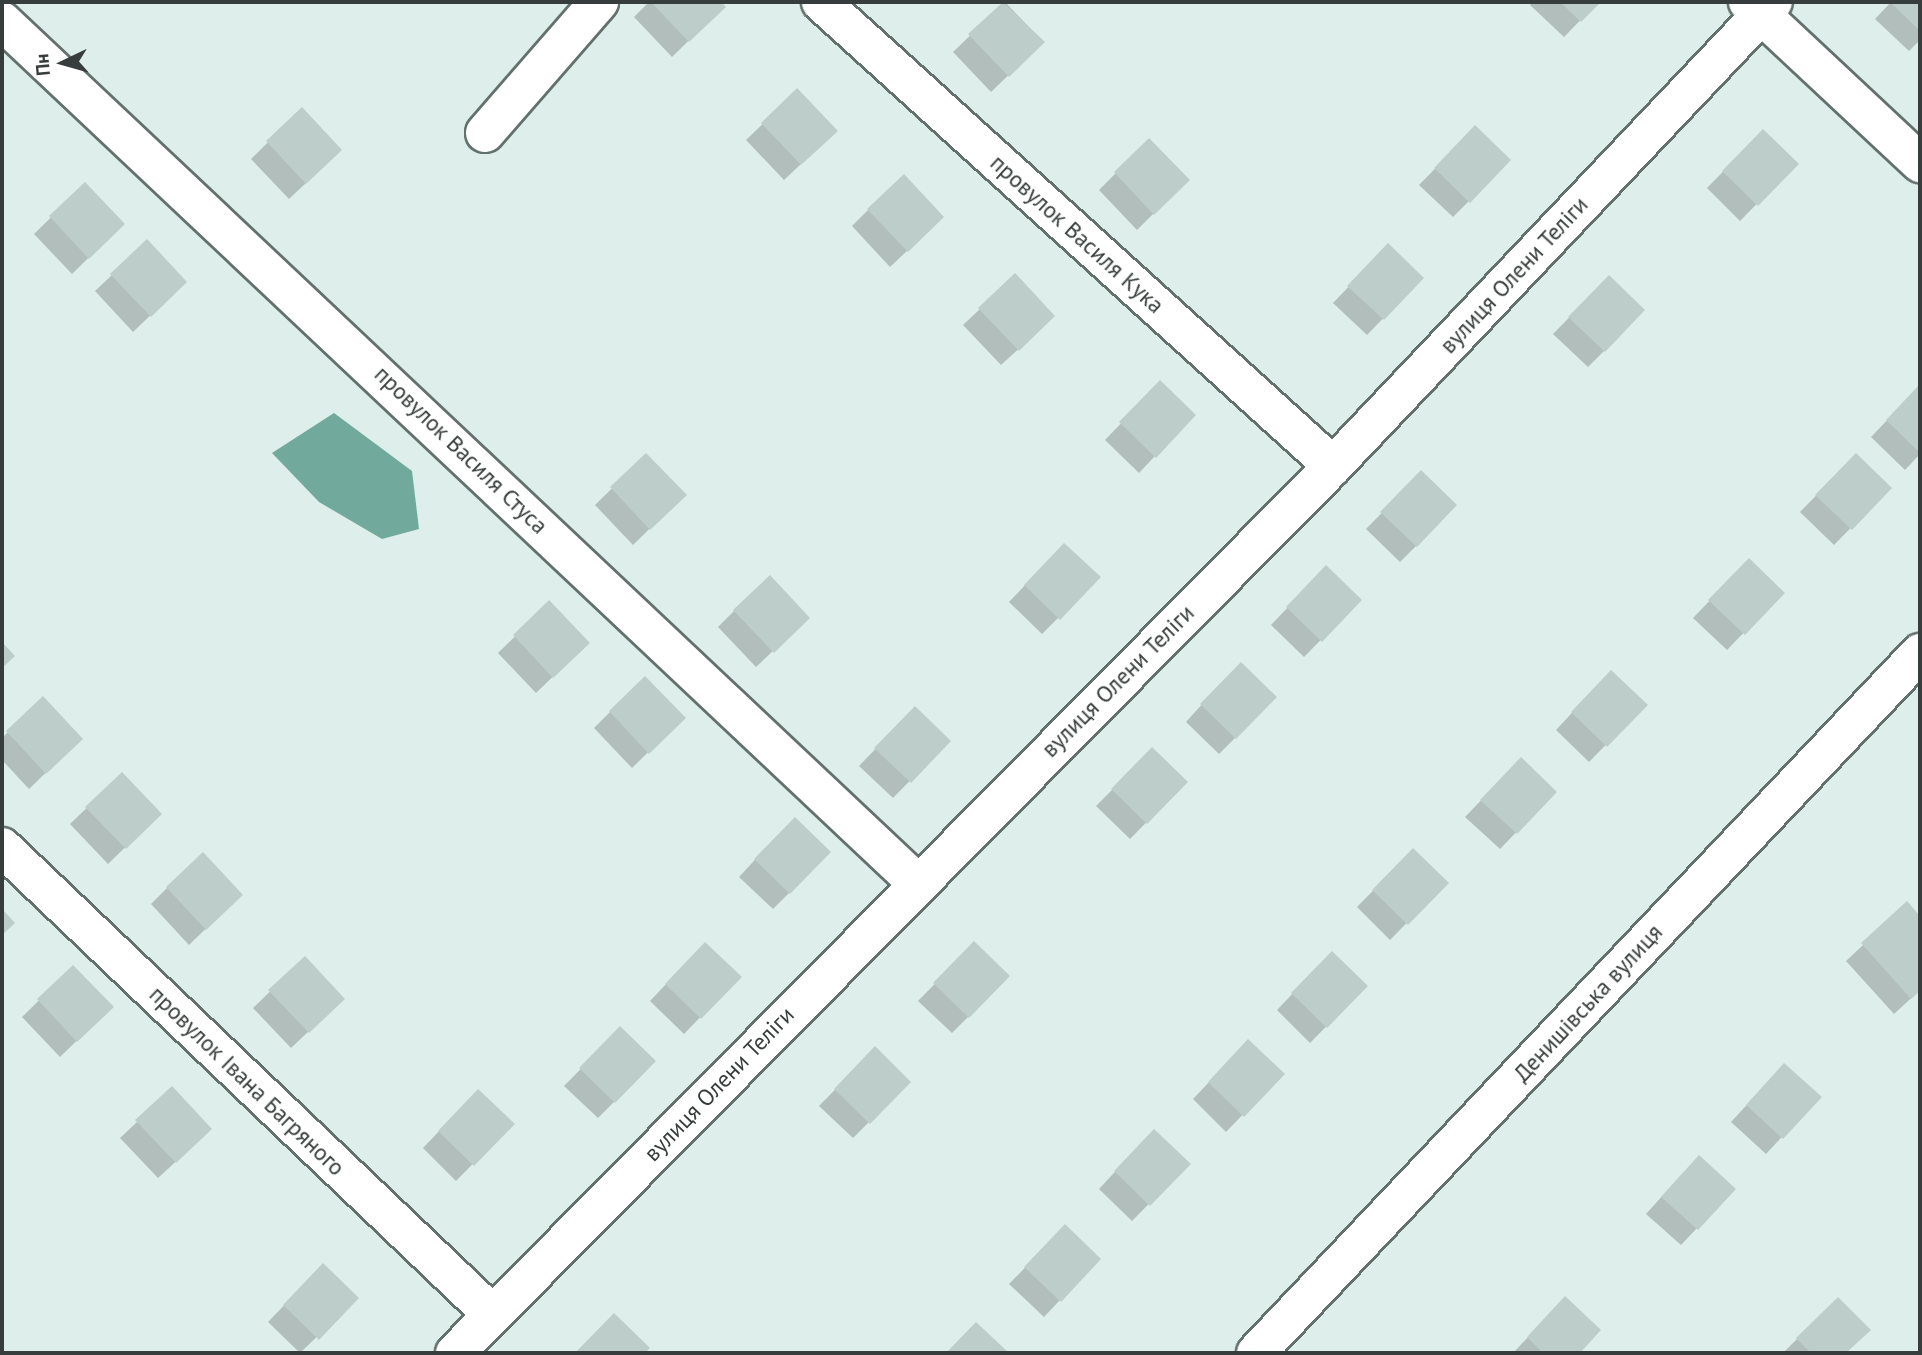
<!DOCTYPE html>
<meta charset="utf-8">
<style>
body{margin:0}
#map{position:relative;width:1922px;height:1355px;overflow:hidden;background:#deeeea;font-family:"PT Sans",sans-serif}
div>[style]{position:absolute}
.water>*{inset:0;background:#71a99c}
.shadow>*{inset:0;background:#0003}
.building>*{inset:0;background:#bdcdc9}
.roads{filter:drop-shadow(2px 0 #63716d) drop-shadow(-2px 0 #63716d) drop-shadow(0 2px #63716d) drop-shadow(0 -2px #63716d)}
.minor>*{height:38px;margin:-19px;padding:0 19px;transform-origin:19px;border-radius:19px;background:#fff}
span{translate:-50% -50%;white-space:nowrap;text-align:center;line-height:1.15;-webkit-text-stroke:6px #fff;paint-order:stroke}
.street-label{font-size:23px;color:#373d3c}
.frame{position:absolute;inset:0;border:4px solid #373d3c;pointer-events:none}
.north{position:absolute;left:28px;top:28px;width:70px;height:70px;-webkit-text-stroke:5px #fff;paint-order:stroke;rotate:265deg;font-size:19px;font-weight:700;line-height:28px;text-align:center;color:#373d3c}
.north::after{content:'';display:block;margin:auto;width:24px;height:32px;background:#373d3c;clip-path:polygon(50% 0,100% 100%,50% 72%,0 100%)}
</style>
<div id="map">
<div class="water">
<div style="clip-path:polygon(334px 413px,412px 471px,419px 529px,382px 539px,319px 502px,272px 453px)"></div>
</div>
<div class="shadow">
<div style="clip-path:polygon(649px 2px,718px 2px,723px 7px,672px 57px,634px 17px)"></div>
<div style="clip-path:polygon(1005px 2px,1043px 42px,991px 92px,953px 52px)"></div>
<div style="clip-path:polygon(1533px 2px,1598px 2px,1564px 37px,1530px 5px)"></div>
<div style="clip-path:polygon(1891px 2px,1920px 2px,1920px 40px,1909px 51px,1875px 19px)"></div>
<div style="clip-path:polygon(797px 91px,819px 147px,784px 180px,746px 140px)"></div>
<div style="clip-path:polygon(302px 109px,324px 166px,289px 199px,251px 159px)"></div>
<div style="clip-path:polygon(1475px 128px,1469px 201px,1453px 217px,1419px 185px)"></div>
<div style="clip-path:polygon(1763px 131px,1796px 164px,1740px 221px,1707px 188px)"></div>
<div style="clip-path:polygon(1149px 140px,1187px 180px,1137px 230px,1099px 190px)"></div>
<div style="clip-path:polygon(85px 184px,123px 224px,72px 274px,34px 234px)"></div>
<div style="clip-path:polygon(868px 210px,926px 233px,890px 267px,852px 226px)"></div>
<div style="clip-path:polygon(1388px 246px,1422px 278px,1367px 335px,1333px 303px)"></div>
<div style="clip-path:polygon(112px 275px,185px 282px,133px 332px,95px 291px)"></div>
<div style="clip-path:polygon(1609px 277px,1604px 351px,1588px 367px,1553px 334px)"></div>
<div style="clip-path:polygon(980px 309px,1037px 332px,1001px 365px,963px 325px)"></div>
<div style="clip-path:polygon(1160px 383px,1155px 456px,1139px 473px,1105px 440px)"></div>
<div style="clip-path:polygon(1920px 386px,1920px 454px,1905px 470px,1871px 437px)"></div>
<div style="clip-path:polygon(646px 455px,684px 495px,633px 545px,595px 505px)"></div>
<div style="clip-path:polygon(1856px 455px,1890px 488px,1834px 545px,1800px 512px)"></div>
<div style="clip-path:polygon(1421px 473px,1416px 546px,1400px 562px,1366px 529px)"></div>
<div style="clip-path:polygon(1749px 560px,1782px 593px,1727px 650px,1693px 618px)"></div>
<div style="clip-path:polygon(1048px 561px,1098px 578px,1042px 634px,1009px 602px)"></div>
<div style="clip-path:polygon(1310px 584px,1360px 600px,1304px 657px,1271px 625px)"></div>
<div style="clip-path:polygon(549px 603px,571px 659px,536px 693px,498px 653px)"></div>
<div style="clip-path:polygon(734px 611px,791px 634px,756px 667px,718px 627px)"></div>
<div style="clip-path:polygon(1224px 680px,1235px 738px,1219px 754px,1186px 722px)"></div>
<div style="clip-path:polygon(1595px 688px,1645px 705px,1589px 762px,1556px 730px)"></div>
<div style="clip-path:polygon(43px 699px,64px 755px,29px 789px,2px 760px,2px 738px)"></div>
<div style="clip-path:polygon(915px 708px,949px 741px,893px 798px,859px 766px)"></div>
<div style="clip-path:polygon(610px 712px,683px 718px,632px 768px,594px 728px)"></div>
<div style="clip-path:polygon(1152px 750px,1186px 782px,1130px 839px,1096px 806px)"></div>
<div style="clip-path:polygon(1521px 759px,1555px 792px,1500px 849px,1465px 817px)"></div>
<div style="clip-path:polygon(122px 774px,143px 830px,108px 864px,70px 824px)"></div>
<div style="clip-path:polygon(778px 835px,789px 893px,773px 909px,739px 877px)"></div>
<div style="clip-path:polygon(1413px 850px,1446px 883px,1390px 940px,1357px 907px)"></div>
<div style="clip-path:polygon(167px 888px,224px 911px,189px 945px,151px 904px)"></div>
<div style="clip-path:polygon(1907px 904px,1920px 918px,1920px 990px,1894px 1014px,1846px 961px)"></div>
<div style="clip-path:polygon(974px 944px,968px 1017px,952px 1033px,918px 1001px)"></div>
<div style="clip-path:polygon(305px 958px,326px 1015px,291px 1048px,253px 1008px)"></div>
<div style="clip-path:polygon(689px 960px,739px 977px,684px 1034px,650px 1001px)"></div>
<div style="clip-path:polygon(73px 967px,95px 1023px,60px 1057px,22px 1017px)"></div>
<div style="clip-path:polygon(1316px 969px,1366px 986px,1310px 1043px,1277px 1010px)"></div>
<div style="clip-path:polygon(620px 1029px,614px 1102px,598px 1118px,564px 1086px)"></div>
<div style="clip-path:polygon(875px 1049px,869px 1122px,853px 1138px,819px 1106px)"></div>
<div style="clip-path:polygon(1232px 1058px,1282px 1074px,1226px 1132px,1193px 1099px)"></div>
<div style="clip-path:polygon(1768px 1082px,1819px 1097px,1766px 1154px,1731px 1122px)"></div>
<div style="clip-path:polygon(462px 1107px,512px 1124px,456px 1181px,423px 1148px)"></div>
<div style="clip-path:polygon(137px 1122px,194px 1145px,158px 1178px,120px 1138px)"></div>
<div style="clip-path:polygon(1138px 1147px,1188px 1164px,1132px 1221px,1099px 1189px)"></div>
<div style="clip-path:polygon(1683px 1173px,1734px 1189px,1681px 1245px,1646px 1214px)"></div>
<div style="clip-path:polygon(1065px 1227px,1060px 1300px,1044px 1317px,1009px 1284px)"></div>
<div style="clip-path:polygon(323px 1265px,357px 1298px,300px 1353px,268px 1322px)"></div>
<div style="clip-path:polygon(1549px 1315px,1599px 1330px,1578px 1353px,1513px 1353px)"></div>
<div style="clip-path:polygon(1797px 1339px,1852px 1346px,1844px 1353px,1783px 1353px)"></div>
</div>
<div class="building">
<div style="clip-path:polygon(651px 2px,721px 2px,726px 7px,689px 42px)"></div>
<div style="clip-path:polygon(1003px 2px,1045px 42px,1009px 77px,968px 34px)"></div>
<div style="clip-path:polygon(1560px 2px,1601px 2px,1581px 22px)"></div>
<div style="clip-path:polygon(1890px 2px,1920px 2px,1920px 31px)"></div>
<div style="clip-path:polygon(797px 88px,838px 131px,801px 165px,761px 123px)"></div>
<div style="clip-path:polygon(302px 107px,342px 150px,306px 184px,266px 141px)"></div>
<div style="clip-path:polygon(1475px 125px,1511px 160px,1470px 203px,1434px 168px)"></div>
<div style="clip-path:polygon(1763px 129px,1799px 164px,1758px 206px,1722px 171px)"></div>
<div style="clip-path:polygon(1149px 138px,1190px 180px,1154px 215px,1114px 172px)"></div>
<div style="clip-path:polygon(904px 174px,944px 217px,908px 252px,867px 209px)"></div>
<div style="clip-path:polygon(85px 182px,125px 224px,89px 259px,49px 216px)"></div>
<div style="clip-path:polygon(147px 239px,187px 282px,151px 317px,110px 274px)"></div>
<div style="clip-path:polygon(1388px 243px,1424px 278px,1384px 320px,1347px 286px)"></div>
<div style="clip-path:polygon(1015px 273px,1055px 316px,1019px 351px,978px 308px)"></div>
<div style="clip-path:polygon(1609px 275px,1645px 310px,1605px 352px,1568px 317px)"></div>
<div style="clip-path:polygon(1160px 380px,1196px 415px,1156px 458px,1119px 422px)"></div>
<div style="clip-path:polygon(1920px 384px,1920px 453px,1886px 420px)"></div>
<div style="clip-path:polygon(646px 453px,687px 495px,650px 530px,610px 487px)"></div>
<div style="clip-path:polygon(1856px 453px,1892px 488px,1852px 530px,1815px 495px)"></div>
<div style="clip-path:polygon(1421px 470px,1457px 505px,1417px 547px,1380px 512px)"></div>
<div style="clip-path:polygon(1064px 543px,1101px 577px,1060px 620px,1024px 585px)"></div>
<div style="clip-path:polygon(1749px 558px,1785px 593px,1745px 635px,1708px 600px)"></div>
<div style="clip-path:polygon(1326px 565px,1362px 600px,1322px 642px,1286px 607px)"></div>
<div style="clip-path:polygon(770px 575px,810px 618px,774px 653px,733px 610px)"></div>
<div style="clip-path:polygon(549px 600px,590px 643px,553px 678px,513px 635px)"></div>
<div style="clip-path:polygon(2px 642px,15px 656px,2px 668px)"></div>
<div style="clip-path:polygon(1241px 662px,1277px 697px,1236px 739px,1200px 704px)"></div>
<div style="clip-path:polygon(1611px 670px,1648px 705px,1607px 747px,1571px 712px)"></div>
<div style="clip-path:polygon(645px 676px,686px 718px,649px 754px,609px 711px)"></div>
<div style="clip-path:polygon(43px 696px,83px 739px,46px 774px,6px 731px)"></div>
<div style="clip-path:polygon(915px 706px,951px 741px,911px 783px,874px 748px)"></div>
<div style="clip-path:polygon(1152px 747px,1188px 782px,1147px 824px,1111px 789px)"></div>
<div style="clip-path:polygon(1521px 757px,1557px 792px,1517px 834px,1480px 800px)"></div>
<div style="clip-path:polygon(122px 772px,162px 814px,126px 849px,85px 807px)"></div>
<div style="clip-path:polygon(795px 817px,831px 852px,790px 894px,754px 859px)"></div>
<div style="clip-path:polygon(1413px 848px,1449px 883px,1408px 925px,1372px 890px)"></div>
<div style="clip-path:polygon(203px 852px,243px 895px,206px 930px,166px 887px)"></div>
<div style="clip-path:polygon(1907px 901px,1920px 916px,1920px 991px,1911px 999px,1861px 943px)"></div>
<div style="clip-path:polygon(2px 909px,15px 923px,2px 935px)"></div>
<div style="clip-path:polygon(974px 941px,1010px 976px,969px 1018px,933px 983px)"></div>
<div style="clip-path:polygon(705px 942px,742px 977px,701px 1019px,665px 984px)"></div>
<div style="clip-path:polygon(1332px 951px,1368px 986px,1327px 1028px,1291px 993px)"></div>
<div style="clip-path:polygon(305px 956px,345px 999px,309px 1033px,268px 990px)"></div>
<div style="clip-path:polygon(73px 965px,114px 1007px,77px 1042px,37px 999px)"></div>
<div style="clip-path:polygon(620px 1026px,656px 1061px,615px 1103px,579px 1068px)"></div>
<div style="clip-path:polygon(1248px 1039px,1285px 1074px,1244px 1117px,1208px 1082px)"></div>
<div style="clip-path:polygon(875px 1046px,911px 1082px,870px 1124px,834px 1089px)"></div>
<div style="clip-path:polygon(1784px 1063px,1822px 1097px,1783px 1139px,1746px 1105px)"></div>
<div style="clip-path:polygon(172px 1086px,212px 1129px,176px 1163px,135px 1120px)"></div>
<div style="clip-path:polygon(478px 1089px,515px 1124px,474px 1166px,438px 1131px)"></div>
<div style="clip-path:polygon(1154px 1129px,1191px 1164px,1150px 1206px,1114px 1171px)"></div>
<div style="clip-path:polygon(1699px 1155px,1736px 1189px,1698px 1230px,1661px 1197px)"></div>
<div style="clip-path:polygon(1065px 1224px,1101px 1259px,1061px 1302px,1024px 1267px)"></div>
<div style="clip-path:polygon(323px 1263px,359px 1298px,319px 1340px,283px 1305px)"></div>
<div style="clip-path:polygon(1565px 1296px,1601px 1330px,1580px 1353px,1543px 1353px,1527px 1337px)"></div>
<div style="clip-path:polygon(1838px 1297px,1871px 1330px,1846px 1353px,1811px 1353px,1796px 1338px)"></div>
<div style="clip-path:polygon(614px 1313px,650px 1348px,645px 1353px,575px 1353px)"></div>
<div style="clip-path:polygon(976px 1322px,1009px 1353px,946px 1353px)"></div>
</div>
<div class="roads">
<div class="minor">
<div style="left:821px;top:2px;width:691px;rotate:42.18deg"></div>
<div style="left:1748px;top:2px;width:236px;rotate:43.1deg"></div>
<div style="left:2px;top:21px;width:1257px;rotate:43.29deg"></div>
<div style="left:485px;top:133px;width:174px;rotate:-49deg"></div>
<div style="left:2px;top:847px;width:678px;rotate:43.63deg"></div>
<div style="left:455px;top:1353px;width:1248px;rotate:-45.29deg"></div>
<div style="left:1333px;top:466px;width:639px;rotate:-46.52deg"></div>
<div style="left:1256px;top:1353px;width:965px;rotate:-46.51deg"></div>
</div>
</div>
<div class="street-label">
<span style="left:1077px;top:234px;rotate:42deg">провулок Василя Кука</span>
<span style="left:1514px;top:275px;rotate:-47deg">вулиця Олени Теліги</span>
<span style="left:461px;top:450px;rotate:44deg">провулок Василя Стуса</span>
<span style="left:1118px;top:681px;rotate:-45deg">вулиця Олени Теліги</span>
<span style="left:1588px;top:1003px;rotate:-47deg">Денишівська вулиця</span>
<span style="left:247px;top:1081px;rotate:44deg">провулок Івана Багряного</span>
<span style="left:719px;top:1084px;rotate:-46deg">вулиця Олени Теліги</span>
</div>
<div class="frame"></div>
<div class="north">Пн</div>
</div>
